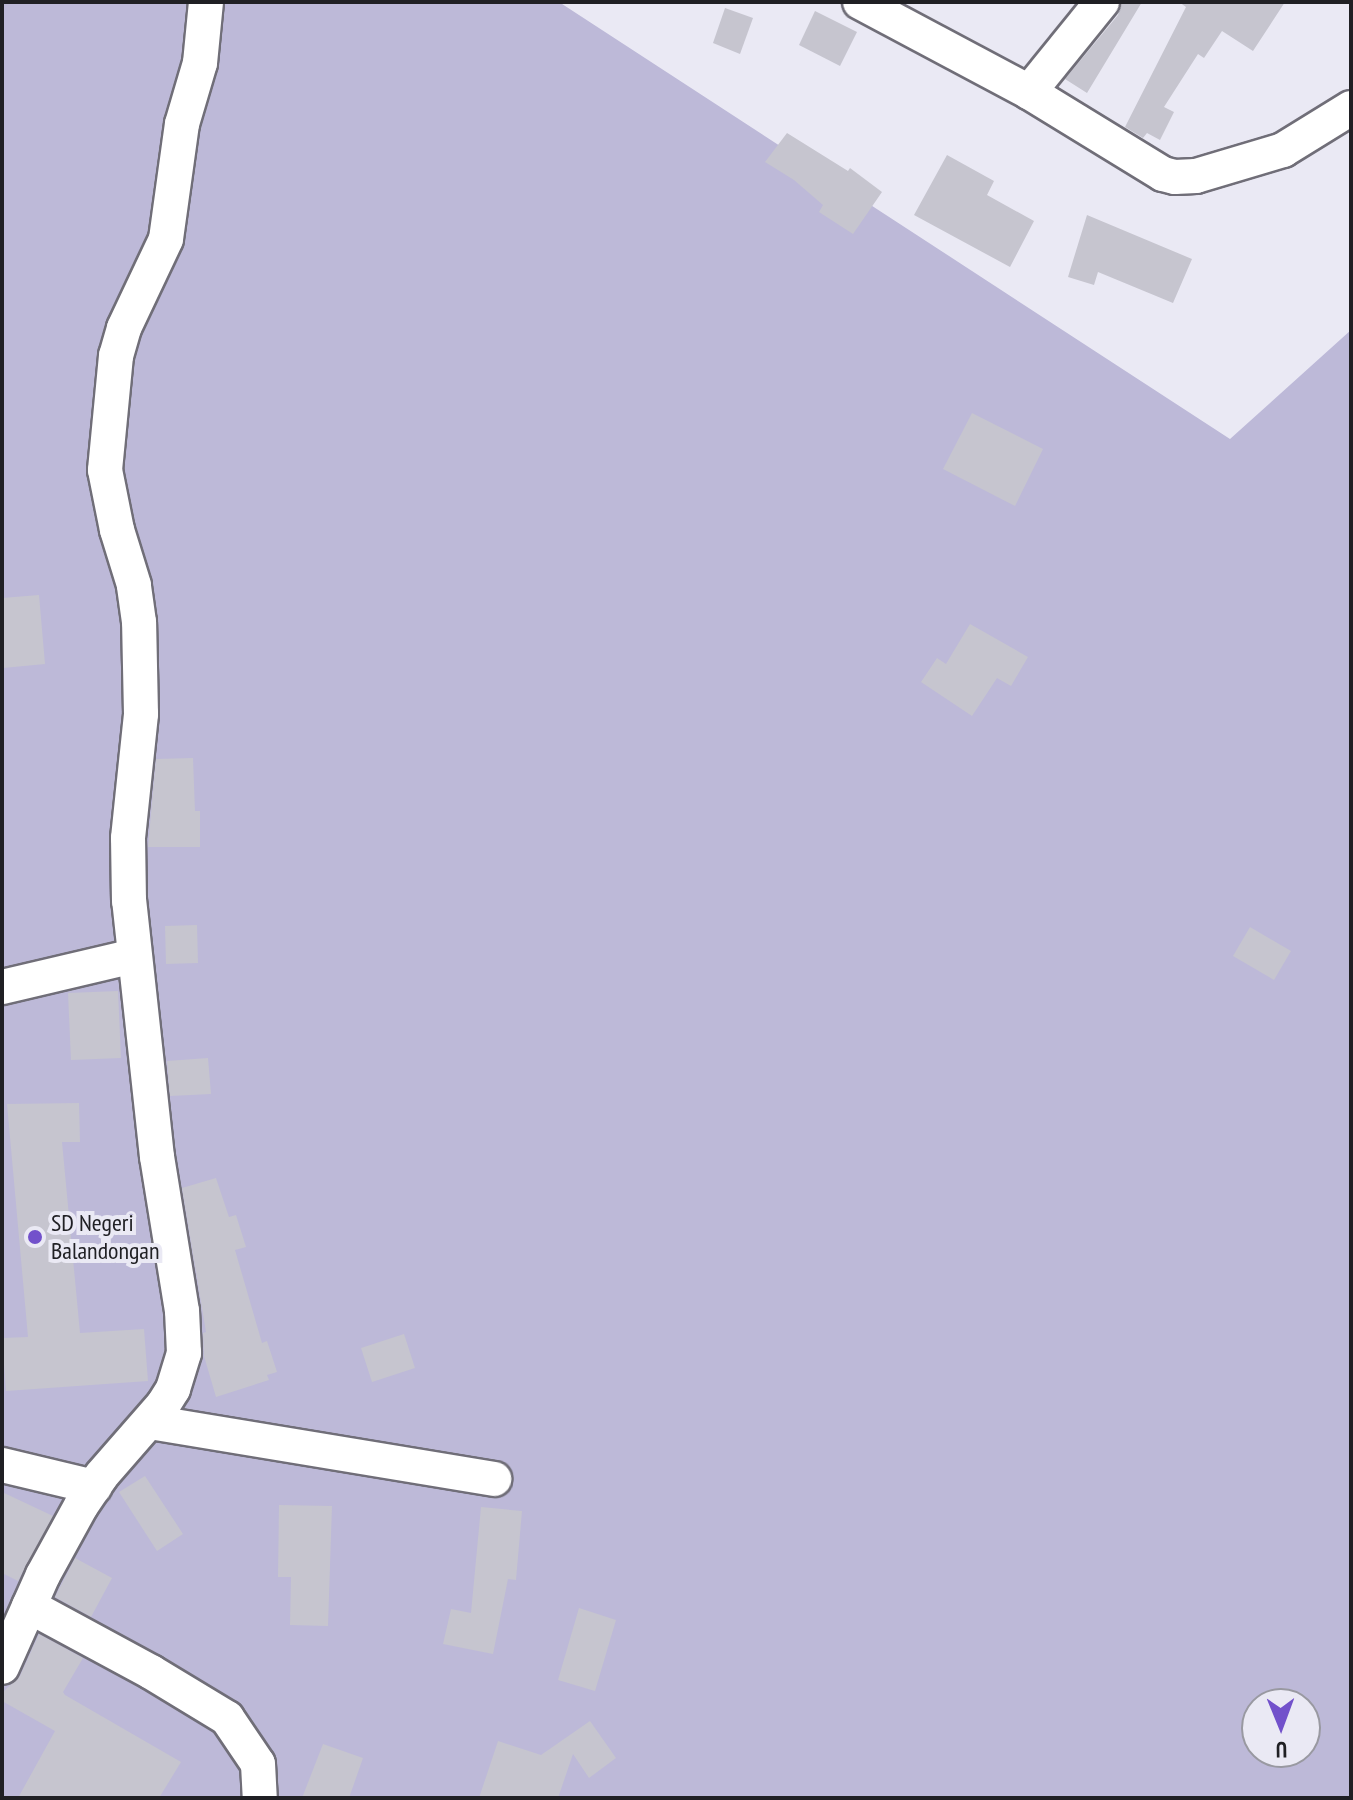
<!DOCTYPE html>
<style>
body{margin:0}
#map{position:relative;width:1353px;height:1800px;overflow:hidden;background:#eae9f4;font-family:"PT Sans Narrow",sans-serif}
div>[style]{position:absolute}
.green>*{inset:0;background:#bdb9d8}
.building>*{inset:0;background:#c6c5cf}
.roads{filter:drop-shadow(2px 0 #706e78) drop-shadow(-2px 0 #706e78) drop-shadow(0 2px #706e78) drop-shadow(0 -2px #706e78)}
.minor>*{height:34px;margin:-17px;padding:0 17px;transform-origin:17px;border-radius:17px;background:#fff}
.dots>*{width:22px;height:22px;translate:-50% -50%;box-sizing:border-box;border:4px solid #eae9f4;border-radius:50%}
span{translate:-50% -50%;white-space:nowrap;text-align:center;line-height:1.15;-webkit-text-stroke:8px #eae9f4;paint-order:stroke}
.poi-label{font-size:24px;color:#202024}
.left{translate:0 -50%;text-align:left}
.frame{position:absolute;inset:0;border:4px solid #202024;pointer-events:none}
.north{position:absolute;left:1241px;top:1688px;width:80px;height:80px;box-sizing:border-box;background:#eae9f4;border:2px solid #9999a1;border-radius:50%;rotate:179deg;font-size:22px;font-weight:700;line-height:32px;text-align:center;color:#202024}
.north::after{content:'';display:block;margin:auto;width:28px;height:36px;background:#7251cb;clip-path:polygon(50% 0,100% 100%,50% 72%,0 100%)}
</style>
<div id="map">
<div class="green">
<div style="clip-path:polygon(evenodd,2px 2px,559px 2px,1230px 439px,1351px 330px,1351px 1798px,2px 1798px,2px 2px,1257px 1704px,1305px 1704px,1305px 1752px,1257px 1752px,1257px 1704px)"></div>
</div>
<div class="building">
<div style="clip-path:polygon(1122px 2px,1142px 2px,1087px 93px,1065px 79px,1118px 15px)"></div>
<div style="clip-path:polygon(1179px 2px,1285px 2px,1253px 51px,1222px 31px,1204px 58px,1198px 54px,1164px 107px,1174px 112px,1160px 140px,1147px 133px,1143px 138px,1125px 127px,1186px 7px)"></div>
<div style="clip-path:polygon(725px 8px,753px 18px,740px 54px,713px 43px)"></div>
<div style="clip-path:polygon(815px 11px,857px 32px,840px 66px,799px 45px)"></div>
<div style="clip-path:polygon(787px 133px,848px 171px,850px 168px,882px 192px,853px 234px,819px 212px,823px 205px,794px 180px,765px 162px)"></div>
<div style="clip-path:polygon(947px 155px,994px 181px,987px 195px,1034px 221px,1010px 267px,914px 215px)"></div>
<div style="clip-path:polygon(1087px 215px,1192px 259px,1173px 303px,1098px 272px,1094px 285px,1068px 277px)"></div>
<div style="clip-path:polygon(972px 413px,1043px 449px,1015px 506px,943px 469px)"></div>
<div style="clip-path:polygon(39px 595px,45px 664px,3px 668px,2px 598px)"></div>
<div style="clip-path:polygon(970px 624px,1028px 657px,1011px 686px,997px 678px,972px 716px,921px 682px,937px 658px,946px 664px)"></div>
<div style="clip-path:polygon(193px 758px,195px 811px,200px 811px,200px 847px,148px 847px,156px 759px)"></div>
<div style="clip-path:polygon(197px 925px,198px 963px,166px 964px,165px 926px)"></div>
<div style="clip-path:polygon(1250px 927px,1291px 951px,1274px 980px,1233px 956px)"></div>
<div style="clip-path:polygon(118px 991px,121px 1058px,71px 1060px,68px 993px)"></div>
<div style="clip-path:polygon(208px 1058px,211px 1094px,170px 1096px,167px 1061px)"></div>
<div style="clip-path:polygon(79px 1103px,80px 1142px,62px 1142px,80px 1333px,144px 1329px,148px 1381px,6px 1391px,2px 1338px,28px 1337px,7px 1104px)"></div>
<div style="clip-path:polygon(216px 1178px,229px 1217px,236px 1215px,246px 1247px,235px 1250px,262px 1343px,267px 1341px,277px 1372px,267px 1375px,269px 1380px,216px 1397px,204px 1356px,203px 1333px,206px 1332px,182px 1188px)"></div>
<div style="clip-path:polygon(404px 1334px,415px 1368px,372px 1382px,361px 1348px)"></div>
<div style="clip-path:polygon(145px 1476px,183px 1534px,157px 1551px,119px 1492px)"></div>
<div style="clip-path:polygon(2px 1492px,53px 1516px,18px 1581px,2px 1573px)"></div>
<div style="clip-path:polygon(279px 1505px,332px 1506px,328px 1626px,290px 1625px,291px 1577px,278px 1577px)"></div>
<div style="clip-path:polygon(481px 1507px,522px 1511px,516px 1580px,508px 1579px,493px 1654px,443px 1644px,451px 1609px,471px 1613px)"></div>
<div style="clip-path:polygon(75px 1558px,112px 1578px,91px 1617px,55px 1597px)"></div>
<div style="clip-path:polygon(579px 1608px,616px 1620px,595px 1691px,558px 1680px)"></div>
<div style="clip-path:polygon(39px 1634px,83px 1658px,63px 1692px,65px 1695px,181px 1762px,159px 1798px,18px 1798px,55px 1731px,2px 1701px,2px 1693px,20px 1676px)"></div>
<div style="clip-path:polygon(590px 1721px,616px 1758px,589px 1778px,573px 1754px,558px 1798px,479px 1798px,498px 1741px,541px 1755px)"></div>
<div style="clip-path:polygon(323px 1744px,363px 1758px,349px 1798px,302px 1798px)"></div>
</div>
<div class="roads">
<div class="minor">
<div style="left:860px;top:2px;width:191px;rotate:28deg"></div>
<div style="left:1029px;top:92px;width:157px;rotate:31.5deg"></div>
<div style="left:1163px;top:174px;width:12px;rotate:14deg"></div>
<div style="left:1175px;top:177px;width:21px;rotate:-3deg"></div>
<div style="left:1196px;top:176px;width:91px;rotate:-16.6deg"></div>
<div style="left:1283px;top:150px;width:80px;rotate:-31.7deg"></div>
<div style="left:1029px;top:92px;width:116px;rotate:-51deg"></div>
<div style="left:2px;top:987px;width:136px;rotate:-13.2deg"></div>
<div style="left:150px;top:1422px;width:349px;rotate:9.4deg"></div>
<div style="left:2px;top:1465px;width:95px;rotate:13.4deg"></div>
<div style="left:29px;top:1606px;width:139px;rotate:28.4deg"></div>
<div style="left:151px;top:1672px;width:89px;rotate:31.2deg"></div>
<div style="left:227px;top:1718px;width:55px;rotate:56deg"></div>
<div style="left:258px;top:1764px;width:34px;rotate:87deg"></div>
<div style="left:2px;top:1667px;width:101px;rotate:-66deg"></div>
<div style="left:43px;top:1575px;width:79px;rotate:-61.2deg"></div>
<div style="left:81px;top:1506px;width:36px;rotate:-56deg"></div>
<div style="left:101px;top:1476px;width:94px;rotate:-48.9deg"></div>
<div style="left:163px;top:1405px;width:19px;rotate:-58deg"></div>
<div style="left:173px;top:1389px;width:38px;rotate:-73deg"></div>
<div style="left:184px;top:1353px;width:42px;rotate:-92.7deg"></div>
<div style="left:182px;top:1311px;width:156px;rotate:-99.2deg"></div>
<div style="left:157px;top:1157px;width:258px;rotate:-96.2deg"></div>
<div style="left:129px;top:901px;width:63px;rotate:-90.9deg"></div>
<div style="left:128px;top:838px;width:125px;rotate:-84deg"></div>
<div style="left:141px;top:714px;width:92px;rotate:-91.2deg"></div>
<div style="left:139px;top:622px;width:37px;rotate:-98deg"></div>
<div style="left:134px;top:585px;width:58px;rotate:-107.2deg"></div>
<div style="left:117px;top:530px;width:61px;rotate:-101.3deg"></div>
<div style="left:105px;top:470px;width:115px;rotate:-84.5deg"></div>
<div style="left:116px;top:356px;width:29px;rotate:-74deg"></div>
<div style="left:124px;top:328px;width:98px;rotate:-64.7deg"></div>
<div style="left:166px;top:239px;width:116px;rotate:-82.1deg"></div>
<div style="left:182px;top:124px;width:64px;rotate:-73.6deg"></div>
<div style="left:200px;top:63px;width:61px;rotate:-84.4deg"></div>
</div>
</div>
<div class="dots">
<div style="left:35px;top:1237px;background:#7251cb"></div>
</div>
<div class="poi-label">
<span class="left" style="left:51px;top:1237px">SD Negeri<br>Balandongan</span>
</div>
<div class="frame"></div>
<div class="north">U</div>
</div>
